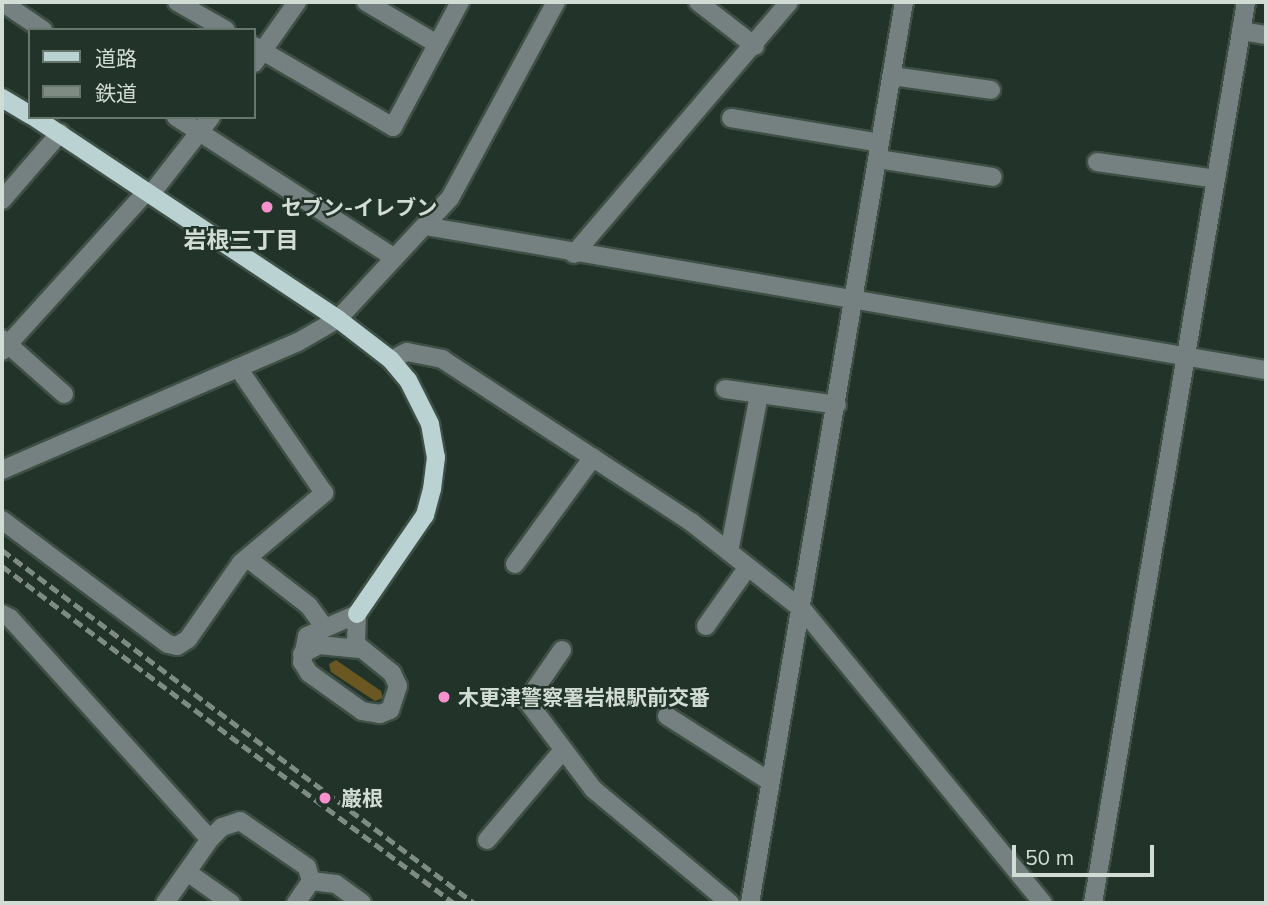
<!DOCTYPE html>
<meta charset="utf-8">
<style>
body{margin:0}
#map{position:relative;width:1268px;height:905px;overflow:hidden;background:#223429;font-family:Mulish,"Noto Sans JP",sans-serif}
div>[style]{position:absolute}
.green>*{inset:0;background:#6b5721}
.roads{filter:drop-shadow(2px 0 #3e4f45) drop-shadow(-2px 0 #3e4f45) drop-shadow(0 2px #3e4f45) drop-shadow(0 -2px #3e4f45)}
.minor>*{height:18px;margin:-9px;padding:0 9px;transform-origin:9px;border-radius:9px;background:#758180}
.major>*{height:18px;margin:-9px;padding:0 9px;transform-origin:9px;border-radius:9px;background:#bad2d1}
.rail>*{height:5px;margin-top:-2.5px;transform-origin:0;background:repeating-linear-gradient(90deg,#7d8b83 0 10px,transparent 0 15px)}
.dots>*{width:19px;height:19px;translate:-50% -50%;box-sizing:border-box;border:4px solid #223429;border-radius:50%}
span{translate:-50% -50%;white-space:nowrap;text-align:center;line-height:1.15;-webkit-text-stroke:5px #223429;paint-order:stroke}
.poi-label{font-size:21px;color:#d1dcd5;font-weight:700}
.left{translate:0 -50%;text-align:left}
.neighbourhood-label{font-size:23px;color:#d1dcd5;font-weight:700}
.frame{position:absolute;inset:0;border:4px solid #d1dcd5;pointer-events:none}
.legend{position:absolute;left:28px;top:28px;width:228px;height:91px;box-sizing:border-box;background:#223429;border:2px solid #68776e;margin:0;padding:9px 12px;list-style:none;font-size:21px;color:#d1dcd5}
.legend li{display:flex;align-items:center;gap:14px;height:35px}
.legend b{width:35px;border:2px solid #68776e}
.scale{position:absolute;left:1012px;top:845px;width:142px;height:32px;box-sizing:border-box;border:4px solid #d1dcd5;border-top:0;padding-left:9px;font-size:21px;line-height:24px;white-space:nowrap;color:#d1dcd5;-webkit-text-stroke:5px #223429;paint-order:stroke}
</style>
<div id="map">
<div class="green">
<div style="clip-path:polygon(336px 660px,381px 691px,383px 698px,375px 701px,331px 672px,329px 664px)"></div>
</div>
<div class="roads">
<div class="minor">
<div style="left:2px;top:2px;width:50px;rotate:34.3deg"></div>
<div style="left:177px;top:2px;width:56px;rotate:29.7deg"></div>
<div style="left:366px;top:2px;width:82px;rotate:30.6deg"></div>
<div style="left:698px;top:2px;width:72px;rotate:37.7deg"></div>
<div style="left:1241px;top:31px;width:25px;rotate:9deg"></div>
<div style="left:254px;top:46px;width:161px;rotate:30.2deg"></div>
<div style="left:393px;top:127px;width:142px;rotate:-61.8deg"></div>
<div style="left:254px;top:63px;width:75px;rotate:-54.8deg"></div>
<div style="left:892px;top:76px;width:100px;rotate:8deg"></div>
<div style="left:176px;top:117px;width:260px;rotate:32.8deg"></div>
<div style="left:731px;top:118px;width:151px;rotate:9.5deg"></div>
<div style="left:878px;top:159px;width:116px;rotate:8.9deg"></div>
<div style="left:1097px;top:162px;width:120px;rotate:8.1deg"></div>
<div style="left:151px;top:194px;width:98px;rotate:-52.1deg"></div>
<div style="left:2px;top:200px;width:89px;rotate:-49.1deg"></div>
<div style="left:425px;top:226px;width:853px;rotate:9.72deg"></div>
<div style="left:574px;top:254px;width:331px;rotate:-49.5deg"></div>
<div style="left:2px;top:339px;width:83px;rotate:41.6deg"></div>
<div style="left:2px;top:351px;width:216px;rotate:-47.8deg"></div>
<div style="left:391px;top:360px;width:18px;rotate:-27deg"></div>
<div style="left:407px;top:352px;width:36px;rotate:11deg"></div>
<div style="left:442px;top:359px;width:298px;rotate:33.2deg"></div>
<div style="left:691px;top:522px;width:142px;rotate:38.2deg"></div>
<div style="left:803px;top:610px;width:379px;rotate:50.7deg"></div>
<div style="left:725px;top:389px;width:113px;rotate:8.1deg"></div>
<div style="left:2px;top:470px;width:322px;rotate:-23.4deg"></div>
<div style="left:298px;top:342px;width:46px;rotate:-29.9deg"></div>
<div style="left:338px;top:319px;width:165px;rotate:-47.2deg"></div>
<div style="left:450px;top:198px;width:223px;rotate:-61.6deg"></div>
<div style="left:2px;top:520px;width:207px;rotate:36.8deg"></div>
<div style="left:168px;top:644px;width:9px;rotate:13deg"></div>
<div style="left:177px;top:646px;width:13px;rotate:-32deg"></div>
<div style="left:188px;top:639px;width:93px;rotate:-55.1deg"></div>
<div style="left:241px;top:563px;width:109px;rotate:-40.1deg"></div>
<div style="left:324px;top:493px;width:152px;rotate:-124.5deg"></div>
<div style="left:729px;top:552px;width:160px;rotate:-79.2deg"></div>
<div style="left:247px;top:558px;width:78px;rotate:37.7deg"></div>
<div style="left:309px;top:606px;width:27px;rotate:54deg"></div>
<div style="left:515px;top:564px;width:132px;rotate:-53.9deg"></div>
<div style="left:2px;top:614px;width:9px;rotate:27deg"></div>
<div style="left:10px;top:618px;width:298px;rotate:47.9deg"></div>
<div style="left:357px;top:614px;width:30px;rotate:92deg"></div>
<div style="left:356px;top:644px;width:46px;rotate:38.9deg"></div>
<div style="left:392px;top:673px;width:14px;rotate:65deg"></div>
<div style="left:398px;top:686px;width:25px;rotate:108deg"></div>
<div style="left:390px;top:710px;width:11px;rotate:158deg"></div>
<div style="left:380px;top:714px;width:18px;rotate:-171deg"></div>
<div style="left:362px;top:711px;width:65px;rotate:-144.4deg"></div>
<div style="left:309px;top:673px;width:13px;rotate:-122deg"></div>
<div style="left:302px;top:662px;width:26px;rotate:-79deg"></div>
<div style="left:307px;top:636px;width:55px;rotate:-23.7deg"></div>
<div style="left:706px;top:626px;width:72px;rotate:-54.6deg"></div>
<div style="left:562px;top:650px;width:62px;rotate:124.5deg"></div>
<div style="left:527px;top:701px;width:110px;rotate:53.1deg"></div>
<div style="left:593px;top:789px;width:178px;rotate:39.8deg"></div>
<div style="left:302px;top:654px;width:19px;rotate:-28deg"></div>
<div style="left:319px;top:645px;width:41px;rotate:5.6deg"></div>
<div style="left:667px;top:716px;width:121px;rotate:32.5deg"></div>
<div style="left:487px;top:840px;width:118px;rotate:-49.8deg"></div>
<div style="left:187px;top:872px;width:54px;rotate:35.2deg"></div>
<div style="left:311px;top:881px;width:25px;rotate:7deg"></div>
<div style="left:336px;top:884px;width:32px;rotate:36deg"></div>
<div style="left:165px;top:903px;width:78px;rotate:-54.9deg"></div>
<div style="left:210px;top:839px;width:17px;rotate:-45deg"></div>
<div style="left:222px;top:827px;width:19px;rotate:-18deg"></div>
<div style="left:240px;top:821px;width:81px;rotate:34.5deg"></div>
<div style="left:307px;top:867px;width:15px;rotate:74deg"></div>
<div style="left:311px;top:881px;width:27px;rotate:124deg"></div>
<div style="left:750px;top:903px;width:914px;rotate:-80.3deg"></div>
<div style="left:1093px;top:903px;width:914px;rotate:-80.36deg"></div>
</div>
<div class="major">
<div style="left:2px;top:98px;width:33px;rotate:31deg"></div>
<div style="left:34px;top:117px;width:365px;rotate:33.6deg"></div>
<div style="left:338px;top:319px;width:67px;rotate:37.7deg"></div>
<div style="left:391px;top:360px;width:26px;rotate:50deg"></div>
<div style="left:408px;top:380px;width:49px;rotate:63.4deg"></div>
<div style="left:430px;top:424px;width:34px;rotate:80deg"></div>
<div style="left:436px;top:457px;width:32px;rotate:97deg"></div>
<div style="left:432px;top:489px;width:27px;rotate:105deg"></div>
<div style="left:425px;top:515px;width:120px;rotate:124.5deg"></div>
</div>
</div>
<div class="rail">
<div style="left:2px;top:550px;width:589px;rotate:36.79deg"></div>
<div style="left:2px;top:566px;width:564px;rotate:36.71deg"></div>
</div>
<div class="dots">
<div style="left:267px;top:207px;background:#f790cd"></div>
<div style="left:444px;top:697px;background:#f790cd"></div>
<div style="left:325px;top:798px;background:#f790cd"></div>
</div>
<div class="poi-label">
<span class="left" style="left:281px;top:207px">セブン-イレブン</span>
<span class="left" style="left:458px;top:697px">木更津警察署岩根駅前交番</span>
<span class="left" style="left:341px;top:798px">巌根</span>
</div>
<div class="neighbourhood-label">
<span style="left:241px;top:240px">岩根三丁目</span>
</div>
<div class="frame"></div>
<ul class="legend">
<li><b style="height:9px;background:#bad2d1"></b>道路</li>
<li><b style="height:9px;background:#7d8b83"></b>鉄道</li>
</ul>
<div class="scale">50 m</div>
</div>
